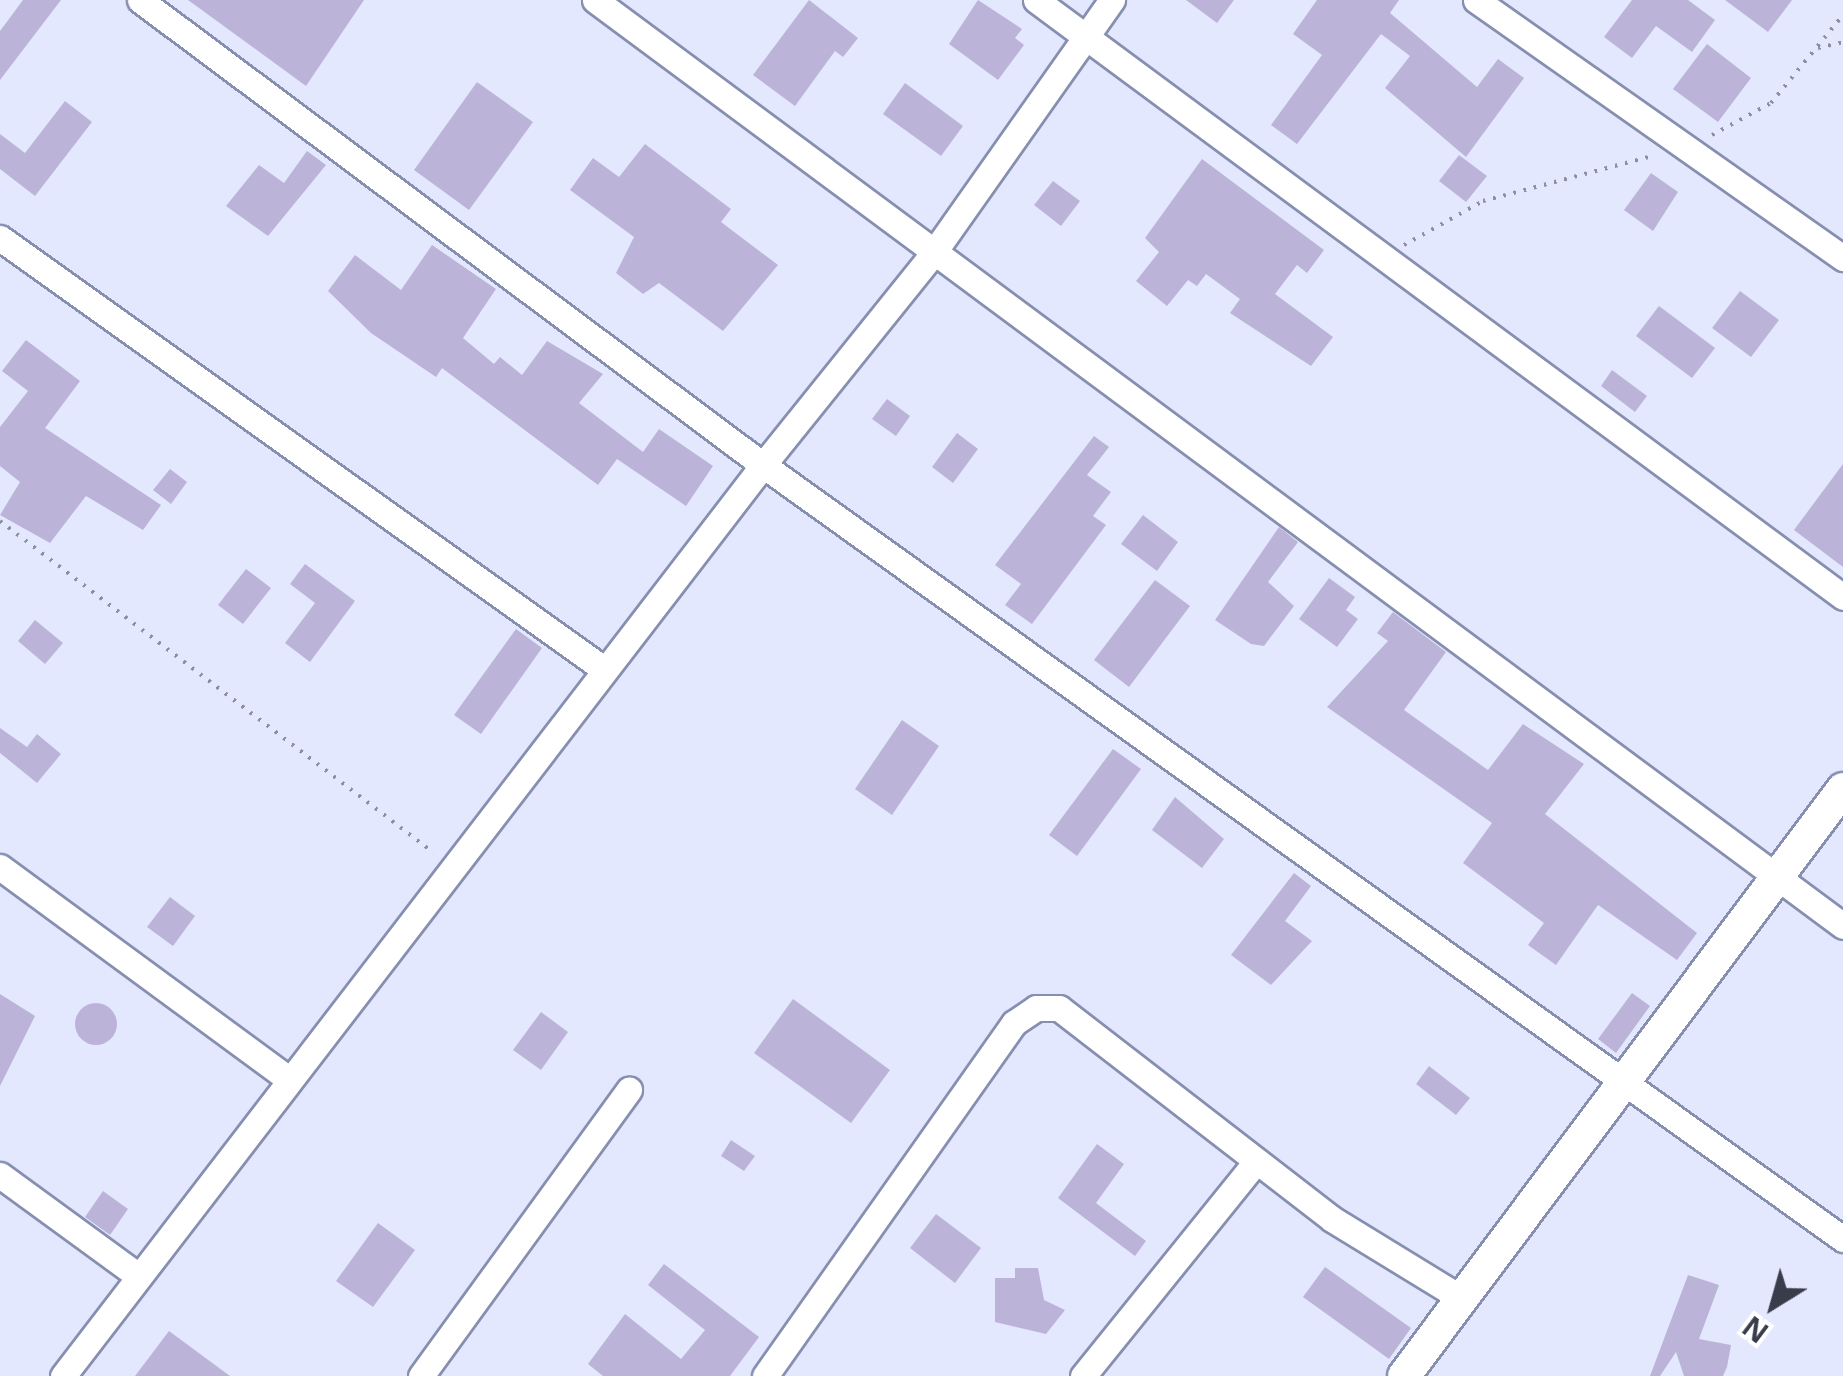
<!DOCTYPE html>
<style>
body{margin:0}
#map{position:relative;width:1843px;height:1376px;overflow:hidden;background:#e3e8fe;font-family:"Noto Sans",sans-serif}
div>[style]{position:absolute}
.building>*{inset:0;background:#bbb4d8}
.round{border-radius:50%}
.path>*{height:4px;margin-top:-2px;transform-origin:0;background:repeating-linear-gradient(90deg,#8b8fa1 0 2.5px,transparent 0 10.5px)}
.roads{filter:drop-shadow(2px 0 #878fb1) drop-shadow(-2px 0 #878fb1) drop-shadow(0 2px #878fb1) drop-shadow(0 -2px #878fb1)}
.minor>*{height:25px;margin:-12.5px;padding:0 12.5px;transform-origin:12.5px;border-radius:12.5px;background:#fff}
.tertiary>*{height:32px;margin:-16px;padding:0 16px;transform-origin:16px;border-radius:16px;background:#fff}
span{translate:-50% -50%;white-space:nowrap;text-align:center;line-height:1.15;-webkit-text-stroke:9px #fff;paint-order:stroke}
.north{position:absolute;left:1723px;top:1256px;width:100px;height:100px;-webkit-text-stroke:8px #fff;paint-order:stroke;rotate:217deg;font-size:28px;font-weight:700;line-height:40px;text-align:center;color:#393c4a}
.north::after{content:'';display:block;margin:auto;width:35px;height:45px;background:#393c4a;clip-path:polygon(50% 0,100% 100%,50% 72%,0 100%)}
</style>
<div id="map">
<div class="building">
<div style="clip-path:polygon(23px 0,61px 0,0 80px,0 31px)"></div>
<div style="clip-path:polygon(188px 0,364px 0,306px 86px)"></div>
<div style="clip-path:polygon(809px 0,858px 38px,843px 57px,835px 51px,795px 106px,753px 75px)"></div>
<div style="clip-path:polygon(978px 0,1022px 29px,1015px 38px,1024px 45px,998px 80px,949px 44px)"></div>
<div style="clip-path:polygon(1186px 0,1234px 0,1217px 23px)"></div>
<div style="clip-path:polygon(1317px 0,1399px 0,1390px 13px,1477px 87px,1498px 59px,1524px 78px,1466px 157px,1385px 88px,1410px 56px,1381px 34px,1297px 144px,1271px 125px,1322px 55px,1293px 34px)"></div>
<div style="clip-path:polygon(1632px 0,1688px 0,1715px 20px,1692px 52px,1656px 26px,1632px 58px,1604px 37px)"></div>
<div style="clip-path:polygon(1725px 0,1792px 0,1768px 32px)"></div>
<div style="clip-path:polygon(1707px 44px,1751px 78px,1718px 122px,1673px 89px)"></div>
<div style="clip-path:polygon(477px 82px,533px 122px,469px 210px,414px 170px)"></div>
<div style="clip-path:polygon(905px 83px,963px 126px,941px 156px,883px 114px)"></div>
<div style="clip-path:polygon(65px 101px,92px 122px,35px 196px,0 169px,0 134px,25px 153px)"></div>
<div style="clip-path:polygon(645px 144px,731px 209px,721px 222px,778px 265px,723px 331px,659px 283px,643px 294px,616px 273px,634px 237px,570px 190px,593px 158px,619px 177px)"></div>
<div style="clip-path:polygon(307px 151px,326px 165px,268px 236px,226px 206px,259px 165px,284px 183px)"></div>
<div style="clip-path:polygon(1459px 155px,1487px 176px,1466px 202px,1439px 181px)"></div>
<div style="clip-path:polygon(1202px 159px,1324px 250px,1307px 273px,1297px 265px,1275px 294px,1333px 337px,1311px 366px,1230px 313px,1240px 299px,1206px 274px,1197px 286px,1188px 280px,1167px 306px,1136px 281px,1159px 252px,1145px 238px)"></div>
<div style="clip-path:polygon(1651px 173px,1678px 192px,1653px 231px,1624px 210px)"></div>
<div style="clip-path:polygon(1053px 181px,1080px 201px,1061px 226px,1034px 205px)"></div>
<div style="clip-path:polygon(432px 245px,496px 289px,463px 338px,494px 364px,500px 357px,522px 375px,547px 341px,603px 374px,579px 403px,643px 452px,659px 429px,713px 466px,686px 506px,617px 459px,598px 485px,442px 368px,436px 377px,371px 333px,328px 291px,355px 255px,401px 290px)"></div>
<div style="clip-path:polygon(1740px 291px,1779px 320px,1751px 357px,1712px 328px)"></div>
<div style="clip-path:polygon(1659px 306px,1715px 348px,1692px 378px,1636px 336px)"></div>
<div style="clip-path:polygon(26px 340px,80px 381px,45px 428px,161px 505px,143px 530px,86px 496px,50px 543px,0 515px,20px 482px,0 466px,0 427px,28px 391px,2px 371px)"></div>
<div style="clip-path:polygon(1612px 370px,1647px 396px,1635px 412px,1601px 386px)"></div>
<div style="clip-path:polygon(887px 399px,910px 416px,896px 436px,872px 419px)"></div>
<div style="clip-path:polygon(957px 433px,978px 449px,953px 483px,932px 467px)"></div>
<div style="clip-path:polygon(1094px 436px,1109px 447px,1087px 475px,1111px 492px,1093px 516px,1106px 525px,1032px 624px,1005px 605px,1021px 584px,995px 565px)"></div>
<div style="clip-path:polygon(1843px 464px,1843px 567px,1794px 530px)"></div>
<div style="clip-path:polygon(170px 469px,187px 482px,171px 504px,153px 490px)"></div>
<div style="clip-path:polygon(1143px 515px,1178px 542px,1157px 571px,1121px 544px)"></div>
<div style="clip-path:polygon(1279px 527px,1298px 542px,1268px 582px,1294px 606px,1264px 646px,1251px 644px,1215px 620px)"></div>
<div style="clip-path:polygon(305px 564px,355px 601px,310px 662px,285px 643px,315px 603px,290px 584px)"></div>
<div style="clip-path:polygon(246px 569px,271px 588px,243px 624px,218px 605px)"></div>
<div style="clip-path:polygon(1329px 578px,1355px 597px,1346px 610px,1358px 619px,1337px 647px,1299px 619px)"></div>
<div style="clip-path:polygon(1155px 580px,1190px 606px,1129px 687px,1094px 660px)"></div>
<div style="clip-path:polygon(1393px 612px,1446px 652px,1404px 710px,1488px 770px,1523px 724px,1584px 764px,1545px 814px,1697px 933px,1677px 960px,1598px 905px,1556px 965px,1528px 945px,1544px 923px,1463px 863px,1492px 823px,1327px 707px,1388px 641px,1377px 633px)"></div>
<div style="clip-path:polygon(35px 620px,63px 643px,45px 664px,18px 641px)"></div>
<div style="clip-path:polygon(516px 629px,542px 648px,481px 734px,454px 715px)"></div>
<div style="clip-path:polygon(902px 720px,939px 746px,892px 815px,855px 789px)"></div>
<div style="clip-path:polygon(0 728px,27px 747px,37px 734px,61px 754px,37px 783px,0 753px)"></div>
<div style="clip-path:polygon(1113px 749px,1141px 769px,1077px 856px,1049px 835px)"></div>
<div style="clip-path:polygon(1175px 797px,1224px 839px,1202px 868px,1152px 830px)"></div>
<div style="clip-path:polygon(1294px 873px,1311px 886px,1285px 921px,1312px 941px,1271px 985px,1231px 955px)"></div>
<div style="clip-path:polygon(170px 897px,195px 916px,173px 946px,147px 927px)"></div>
<div style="clip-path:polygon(1632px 993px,1650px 1006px,1616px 1053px,1598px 1039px)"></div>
<div style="clip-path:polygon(0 994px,35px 1016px,0 1086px)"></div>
<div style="clip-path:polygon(793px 999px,890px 1070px,851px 1123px,754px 1053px)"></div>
<div class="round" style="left:75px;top:1003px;width:42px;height:42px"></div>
<div style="clip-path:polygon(541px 1012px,568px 1032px,541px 1070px,513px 1050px)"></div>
<div style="clip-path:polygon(1429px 1066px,1470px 1098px,1456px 1115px,1416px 1084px)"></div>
<div style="clip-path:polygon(731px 1140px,755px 1156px,744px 1171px,721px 1156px)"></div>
<div style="clip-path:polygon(1097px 1144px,1124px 1164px,1096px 1203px,1146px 1241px,1135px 1256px,1058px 1198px)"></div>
<div style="clip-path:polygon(103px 1191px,128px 1209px,110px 1235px,85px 1217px)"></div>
<div style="clip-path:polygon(936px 1214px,981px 1248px,955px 1283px,910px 1248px)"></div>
<div style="clip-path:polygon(378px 1223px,415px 1250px,373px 1307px,336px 1281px)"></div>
<div style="clip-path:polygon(664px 1264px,759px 1337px,730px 1376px,603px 1376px,588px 1364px,625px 1314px,681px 1359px,705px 1330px,648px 1285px)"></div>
<div style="clip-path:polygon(1325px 1267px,1411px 1328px,1389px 1359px,1303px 1297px)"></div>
<div style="clip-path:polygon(1015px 1268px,1038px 1268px,1044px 1300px,1065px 1310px,1046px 1334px,995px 1322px,995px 1278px,1015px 1278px)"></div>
<div style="clip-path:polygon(1688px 1275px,1719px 1285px,1699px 1339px,1731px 1345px,1727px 1367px,1723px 1376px,1684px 1376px,1676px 1352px,1660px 1376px,1650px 1376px)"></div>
<div style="clip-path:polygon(169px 1331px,230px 1376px,135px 1376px)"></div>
</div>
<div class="path">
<div style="left:1818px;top:48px;width:26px;rotate:-13deg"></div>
<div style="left:1712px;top:135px;width:67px;rotate:-28.5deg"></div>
<div style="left:1771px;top:103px;width:114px;rotate:-50.7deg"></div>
<div style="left:1404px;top:245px;width:90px;rotate:-29.1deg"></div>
<div style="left:1483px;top:201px;width:175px;rotate:-14.9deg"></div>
<div style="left:0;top:521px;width:546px;rotate:37.42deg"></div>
</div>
<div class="roads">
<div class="minor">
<div style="left:140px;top:0;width:777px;rotate:36.74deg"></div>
<div style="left:763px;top:465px;width:273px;rotate:-51.2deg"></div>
<div style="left:934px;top:252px;width:309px;rotate:-54.8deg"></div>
<div style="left:595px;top:0;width:1554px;rotate:36.57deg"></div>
<div style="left:1036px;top:0;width:1004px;rotate:36.49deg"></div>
<div style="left:1476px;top:0;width:449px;rotate:35.1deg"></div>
<div style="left:0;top:238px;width:743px;rotate:35.53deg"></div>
<div style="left:0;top:867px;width:358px;rotate:36.3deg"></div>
<div style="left:0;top:1175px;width:170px;rotate:36.1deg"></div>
<div style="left:63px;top:1376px;width:1149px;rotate:-52.46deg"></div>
<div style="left:763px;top:465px;width:1329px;rotate:35.63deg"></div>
<div style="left:421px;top:1376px;width:354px;rotate:-54deg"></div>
<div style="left:765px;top:1376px;width:432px;rotate:-54.8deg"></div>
<div style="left:1014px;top:1023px;width:27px;rotate:-34deg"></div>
<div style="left:1036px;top:1008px;width:23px"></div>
<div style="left:1059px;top:1008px;width:345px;rotate:37.7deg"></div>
<div style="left:1332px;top:1219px;width:151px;rotate:31.5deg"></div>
<div style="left:1083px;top:1376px;width:274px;rotate:-51.1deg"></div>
</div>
<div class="tertiary">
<div style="left:1404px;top:1376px;width:733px;rotate:-53.21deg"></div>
</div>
</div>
<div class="north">N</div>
</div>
